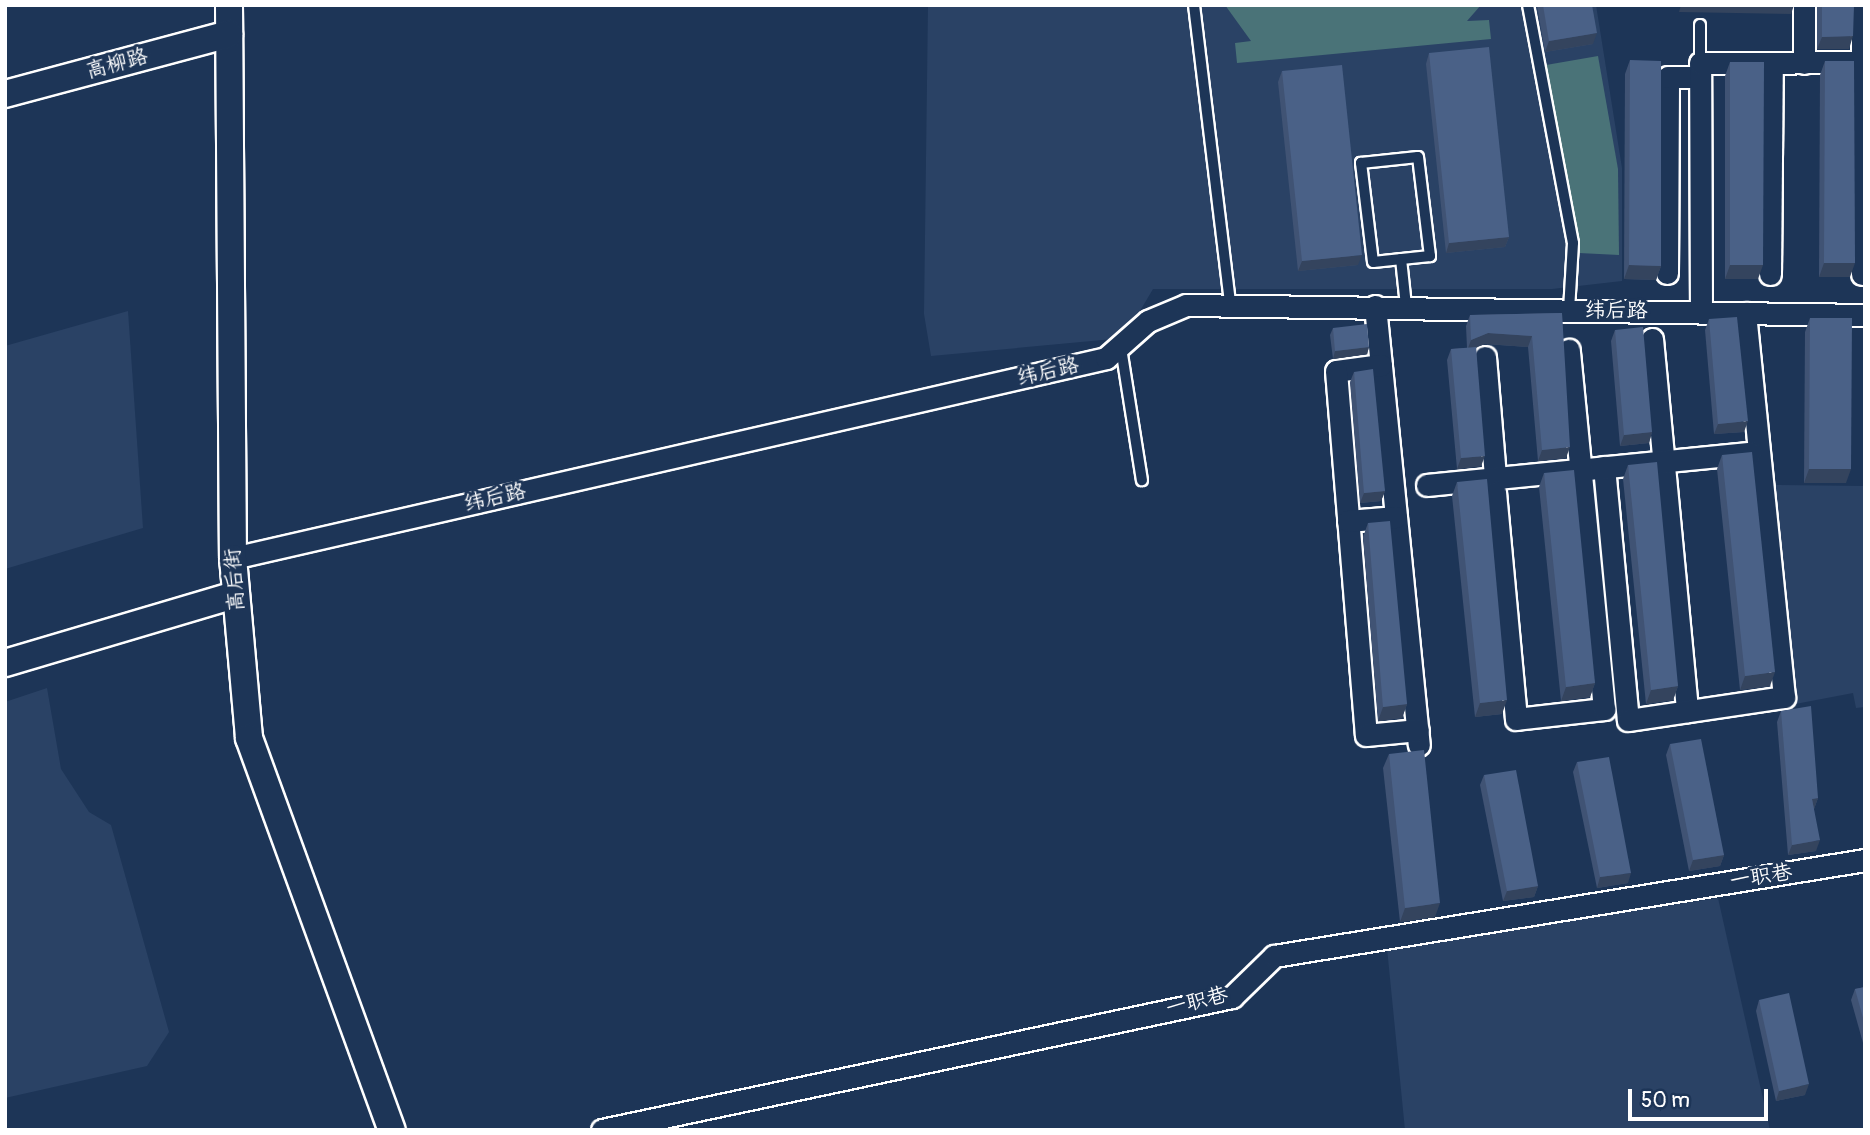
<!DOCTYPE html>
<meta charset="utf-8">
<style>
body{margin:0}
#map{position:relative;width:1870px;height:1135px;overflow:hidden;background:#1d3557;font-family:Pangolin,"LXGW WenKai TC",sans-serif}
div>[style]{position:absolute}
.built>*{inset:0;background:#2a4265}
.green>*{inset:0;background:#4a7378}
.roads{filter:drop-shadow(2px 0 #fff) drop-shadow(-2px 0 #fff) drop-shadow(0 2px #fff) drop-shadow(0 -2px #fff)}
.service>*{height:10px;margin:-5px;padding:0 5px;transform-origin:5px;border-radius:5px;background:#1d3557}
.minor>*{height:21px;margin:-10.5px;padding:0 10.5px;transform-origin:10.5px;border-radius:10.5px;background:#1d3557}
.tertiary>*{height:26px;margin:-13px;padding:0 13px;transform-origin:13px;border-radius:13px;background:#1d3557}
.wall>*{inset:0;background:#405374}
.shaded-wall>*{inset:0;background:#34445e}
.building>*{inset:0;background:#4a6187}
span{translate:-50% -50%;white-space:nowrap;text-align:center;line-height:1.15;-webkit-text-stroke:6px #1d3557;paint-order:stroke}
.street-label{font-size:21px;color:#fff}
.frame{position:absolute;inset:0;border:7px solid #fff;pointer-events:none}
.scale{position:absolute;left:1628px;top:1089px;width:140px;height:32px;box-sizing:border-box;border:4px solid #fff;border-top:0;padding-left:9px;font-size:21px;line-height:24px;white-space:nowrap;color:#fff;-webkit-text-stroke:5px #1d3557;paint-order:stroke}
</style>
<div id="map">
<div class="built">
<div style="clip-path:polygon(928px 5px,1596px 5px,1622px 168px,1622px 281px,1552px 289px,1153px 289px,1124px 338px,931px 356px,924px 314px)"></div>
<div style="clip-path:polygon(128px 311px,143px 528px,5px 569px,5px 346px)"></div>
<div style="clip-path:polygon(1771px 485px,1865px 486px,1865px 707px,1856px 708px,1853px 693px,1790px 705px)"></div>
<div style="clip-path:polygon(47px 688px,61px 769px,89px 812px,111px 825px,169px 1032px,147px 1066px,5px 1098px,5px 702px)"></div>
<div style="clip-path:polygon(1718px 898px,1770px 1130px,1405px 1130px,1387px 948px)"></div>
</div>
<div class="green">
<div style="clip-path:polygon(1225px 5px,1481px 5px,1467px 21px,1489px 20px,1491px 39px,1237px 63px,1235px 43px,1251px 41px)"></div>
<div style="clip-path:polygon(1598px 56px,1618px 169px,1619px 255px,1579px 253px,1546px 65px)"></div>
</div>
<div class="roads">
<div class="service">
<div style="left:1194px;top:5px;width:300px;rotate:83.1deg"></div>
<div style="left:1528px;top:5px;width:242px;rotate:79.3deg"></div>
<div style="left:1573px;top:243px;width:67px;rotate:93.4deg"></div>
<div style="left:1700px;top:25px;width:38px;rotate:90deg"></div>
<div style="left:1418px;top:157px;width:100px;rotate:83.1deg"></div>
<div style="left:1430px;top:256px;width:57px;rotate:174deg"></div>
<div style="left:1373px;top:262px;width:100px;rotate:-96.9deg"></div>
<div style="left:1361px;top:163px;width:57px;rotate:-6deg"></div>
<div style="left:1401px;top:259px;width:47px;rotate:83.9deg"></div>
<div style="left:1121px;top:348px;width:134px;rotate:81deg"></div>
</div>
<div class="minor">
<div style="left:1804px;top:63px;width:58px;rotate:-90deg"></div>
<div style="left:1667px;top:273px;width:196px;rotate:-89.7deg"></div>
<div style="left:1668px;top:77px;width:32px"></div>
<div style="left:1770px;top:274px;width:211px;rotate:-89.5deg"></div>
<div style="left:1862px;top:274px;width:269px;rotate:-90deg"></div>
<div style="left:1375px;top:306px;width:441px;rotate:84.3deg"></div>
<div style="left:1701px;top:312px;width:249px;rotate:-90.2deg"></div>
<div style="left:1700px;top:63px;width:165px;rotate:-0.3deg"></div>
<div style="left:1652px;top:339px;width:374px;rotate:84.6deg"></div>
<div style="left:1485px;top:357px;width:120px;rotate:85.2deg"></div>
<div style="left:1381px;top:365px;width:45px;rotate:172.4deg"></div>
<div style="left:1336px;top:371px;width:365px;rotate:85.3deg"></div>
<div style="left:1366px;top:735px;width:52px;rotate:-5.5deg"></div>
<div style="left:1604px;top:467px;width:254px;rotate:84.6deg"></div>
<div style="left:1628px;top:720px;width:158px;rotate:-8.4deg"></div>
<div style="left:1784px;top:697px;width:386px;rotate:-95.8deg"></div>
<div style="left:1427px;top:485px;width:325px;rotate:-5.7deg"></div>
<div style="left:1495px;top:492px;width:228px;rotate:84.7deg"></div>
<div style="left:1516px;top:719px;width:89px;rotate:-6.5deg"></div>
<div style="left:1604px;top:709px;width:361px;rotate:-95.6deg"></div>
<div style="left:1348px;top:521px;width:48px;rotate:-4.8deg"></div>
<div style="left:233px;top:558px;width:896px;rotate:-12.9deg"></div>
<div style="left:1106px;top:358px;width:56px;rotate:-41.4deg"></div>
<div style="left:1148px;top:321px;width:41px;rotate:-22.8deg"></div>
<div style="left:1186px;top:305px;width:679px;rotate:0.84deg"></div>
<div style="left:602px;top:1130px;width:644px;rotate:-11.92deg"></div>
<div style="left:1232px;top:997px;width:59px;rotate:-44.3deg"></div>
<div style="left:1274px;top:956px;width:599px;rotate:-9.23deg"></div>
</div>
<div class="tertiary">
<div style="left:229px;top:5px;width:553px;rotate:89.59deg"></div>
<div style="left:233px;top:558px;width:181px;rotate:84.9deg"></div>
<div style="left:249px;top:738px;width:417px;rotate:70deg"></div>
<div style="left:5px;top:94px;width:232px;rotate:-15deg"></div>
<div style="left:5px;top:663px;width:240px;rotate:-16.5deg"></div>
</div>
</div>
<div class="wall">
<div style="clip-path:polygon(1537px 5px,1592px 5px,1593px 44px,1545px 52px)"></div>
<div style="clip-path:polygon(1817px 5px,1854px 5px,1849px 49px,1817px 49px)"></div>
<div style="clip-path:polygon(1429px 53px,1509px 237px,1505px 247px,1446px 253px,1426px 64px)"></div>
<div style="clip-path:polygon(1630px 60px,1661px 266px,1656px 280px,1624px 279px,1625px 74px)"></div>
<div style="clip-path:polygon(1825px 61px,1850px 277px,1819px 277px,1820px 75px)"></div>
<div style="clip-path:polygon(1730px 62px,1758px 279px,1725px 279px,1725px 76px)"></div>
<div style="clip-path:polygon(1282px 71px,1358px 265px,1298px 271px,1278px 82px)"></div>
<div style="clip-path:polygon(1562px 313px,1566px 458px,1538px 461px,1528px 347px,1485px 344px,1476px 347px,1481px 466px,1457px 469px,1447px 360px,1451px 349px,1467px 348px,1466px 326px,1470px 315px)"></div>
<div style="clip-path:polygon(1810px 318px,1846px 483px,1804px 483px,1805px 332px)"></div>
<div style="clip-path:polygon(1709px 319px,1744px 432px,1714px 434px,1705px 330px)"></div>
<div style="clip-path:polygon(1333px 328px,1369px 347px,1367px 354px,1333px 359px,1330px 335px)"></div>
<div style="clip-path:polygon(1615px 330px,1652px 432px,1649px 443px,1620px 446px,1611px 341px)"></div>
<div style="clip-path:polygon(1354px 372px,1385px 491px,1381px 501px,1360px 503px,1350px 382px)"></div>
<div style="clip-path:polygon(1722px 455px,1770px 686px,1740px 690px,1717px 469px)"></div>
<div style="clip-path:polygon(1628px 465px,1678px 686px,1673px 700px,1646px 704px,1623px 479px)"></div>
<div style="clip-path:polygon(1544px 473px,1595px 683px,1590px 697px,1561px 701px,1539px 487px)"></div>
<div style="clip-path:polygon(1457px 482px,1502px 714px,1475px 717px,1452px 496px)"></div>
<div style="clip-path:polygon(1368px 523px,1407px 704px,1402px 718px,1378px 721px,1363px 537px)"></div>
<div style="clip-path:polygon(1781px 711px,1818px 798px,1814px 809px,1816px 851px,1788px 855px,1777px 722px)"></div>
<div style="clip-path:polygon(1670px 744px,1724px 855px,1720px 866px,1689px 871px,1666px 755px)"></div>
<div style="clip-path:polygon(1389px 754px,1435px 917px,1400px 922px,1383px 768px)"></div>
<div style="clip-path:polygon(1577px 762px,1628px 883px,1597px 888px,1573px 772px)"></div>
<div style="clip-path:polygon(1484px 775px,1538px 886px,1534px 897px,1503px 901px,1480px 785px)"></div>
<div style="clip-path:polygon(1865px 987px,1865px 1050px,1851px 1000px,1855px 989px)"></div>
<div style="clip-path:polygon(1759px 1000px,1805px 1095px,1776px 1101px,1756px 1011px)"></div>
</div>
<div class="shaded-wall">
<div style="clip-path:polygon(1681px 5px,1794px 5px,1791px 14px,1679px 12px)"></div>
<div style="clip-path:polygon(1597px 33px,1593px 44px,1545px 52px,1549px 41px)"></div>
<div style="clip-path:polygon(1853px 36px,1849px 49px,1817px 49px,1822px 37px)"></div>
<div style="clip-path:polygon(1509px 237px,1505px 247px,1446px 253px,1449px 243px)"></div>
<div style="clip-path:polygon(1362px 255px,1358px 265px,1298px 271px,1302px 261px)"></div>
<div style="clip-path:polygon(1824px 263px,1855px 263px,1850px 277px,1819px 277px)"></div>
<div style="clip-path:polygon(1629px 265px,1661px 266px,1656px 280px,1624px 279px)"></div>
<div style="clip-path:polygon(1730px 265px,1763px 265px,1758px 279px,1725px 279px)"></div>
<div style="clip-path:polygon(1488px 333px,1532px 336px,1528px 347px,1485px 344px,1467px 351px,1471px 340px)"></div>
<div style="clip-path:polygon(1369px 347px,1367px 354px,1333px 359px,1335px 351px)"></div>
<div style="clip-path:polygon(1748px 421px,1744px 432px,1714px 434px,1718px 424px)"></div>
<div style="clip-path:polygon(1652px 432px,1649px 443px,1620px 446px,1624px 435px)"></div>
<div style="clip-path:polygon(1570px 447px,1566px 458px,1538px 461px,1542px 450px)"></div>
<div style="clip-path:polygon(1485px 456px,1481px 466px,1457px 469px,1461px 458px)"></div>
<div style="clip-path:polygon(1809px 469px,1851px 469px,1846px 483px,1804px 483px)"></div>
<div style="clip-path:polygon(1385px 491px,1381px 501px,1360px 503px,1364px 493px)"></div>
<div style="clip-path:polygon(1775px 672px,1770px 686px,1740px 690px,1745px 676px)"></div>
<div style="clip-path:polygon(1595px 683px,1590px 697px,1561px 701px,1566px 687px)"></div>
<div style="clip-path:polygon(1678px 686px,1673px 700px,1646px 704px,1651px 690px)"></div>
<div style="clip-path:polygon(1507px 700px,1502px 714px,1475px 717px,1480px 703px)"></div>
<div style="clip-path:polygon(1407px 704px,1402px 718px,1378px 721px,1383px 707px)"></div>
<div style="clip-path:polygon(1818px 798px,1814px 809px,1812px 799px)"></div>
<div style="clip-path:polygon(1820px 840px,1816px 851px,1788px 855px,1792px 845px)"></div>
<div style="clip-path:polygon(1724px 855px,1720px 866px,1689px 871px,1693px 860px)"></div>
<div style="clip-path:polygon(1631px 873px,1628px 883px,1597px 888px,1600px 877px)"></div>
<div style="clip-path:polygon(1538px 886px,1534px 897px,1503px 901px,1507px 891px)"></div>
<div style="clip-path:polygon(1440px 903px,1435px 917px,1400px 922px,1405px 908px)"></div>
<div style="clip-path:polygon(1809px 1084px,1805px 1095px,1776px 1101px,1779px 1091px)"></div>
</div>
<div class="building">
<div style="clip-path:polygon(1543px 5px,1592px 5px,1597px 33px,1549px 41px)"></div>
<div style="clip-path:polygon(1822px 5px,1854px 5px,1853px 36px,1822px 37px)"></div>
<div style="clip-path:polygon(1489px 47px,1509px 237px,1449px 243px,1429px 53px)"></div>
<div style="clip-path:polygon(1630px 60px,1661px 61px,1661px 266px,1629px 265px)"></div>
<div style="clip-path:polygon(1825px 61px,1854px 61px,1855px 263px,1824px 263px)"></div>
<div style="clip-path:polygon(1730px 62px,1764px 62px,1763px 265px,1730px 265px)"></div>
<div style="clip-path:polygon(1342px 65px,1362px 255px,1302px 261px,1282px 71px)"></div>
<div style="clip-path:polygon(1562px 313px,1570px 447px,1542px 450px,1532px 336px,1488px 333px,1471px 340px,1470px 315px)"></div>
<div style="clip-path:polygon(1737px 317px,1748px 421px,1718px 424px,1709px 319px)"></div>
<div style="clip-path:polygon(1810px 318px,1852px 318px,1851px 469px,1809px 469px)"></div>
<div style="clip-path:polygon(1367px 324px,1369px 347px,1335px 351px,1333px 328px)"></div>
<div style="clip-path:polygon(1643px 327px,1652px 432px,1624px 435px,1615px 330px)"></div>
<div style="clip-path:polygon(1476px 347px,1485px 456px,1461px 458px,1451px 349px)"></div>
<div style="clip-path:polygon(1373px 369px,1385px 491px,1364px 493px,1354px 372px)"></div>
<div style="clip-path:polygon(1752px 452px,1775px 672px,1745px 676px,1722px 455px)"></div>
<div style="clip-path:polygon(1657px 462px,1678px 686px,1651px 690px,1628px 465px)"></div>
<div style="clip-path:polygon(1574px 470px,1595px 683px,1566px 687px,1544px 473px)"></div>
<div style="clip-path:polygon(1487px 479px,1507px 700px,1480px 703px,1457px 482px)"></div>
<div style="clip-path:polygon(1390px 521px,1407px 704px,1383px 707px,1368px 523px)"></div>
<div style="clip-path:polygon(1811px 706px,1818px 798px,1812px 799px,1820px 840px,1792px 845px,1781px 711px)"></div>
<div style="clip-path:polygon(1701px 739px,1724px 855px,1693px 860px,1670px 744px)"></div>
<div style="clip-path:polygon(1424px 750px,1440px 903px,1405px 908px,1389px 754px)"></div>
<div style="clip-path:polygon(1609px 757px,1631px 873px,1600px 877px,1577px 762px)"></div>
<div style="clip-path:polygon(1516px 770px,1538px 886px,1507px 891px,1484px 775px)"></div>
<div style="clip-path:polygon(1865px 987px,1865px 1025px,1855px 989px)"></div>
<div style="clip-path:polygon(1789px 993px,1809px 1084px,1779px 1091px,1759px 1000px)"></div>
</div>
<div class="street-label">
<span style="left:117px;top:64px;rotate:-15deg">高柳路</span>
<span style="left:1616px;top:311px;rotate:1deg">纬后路</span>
<span style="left:1048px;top:372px;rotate:-13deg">纬后路</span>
<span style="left:495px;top:498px;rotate:-13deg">纬后路</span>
<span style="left:235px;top:580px;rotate:-94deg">高后街</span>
<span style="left:1761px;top:877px;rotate:-9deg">一职巷</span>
<span style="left:1197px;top:1002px;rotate:-14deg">一职巷</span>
</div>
<div class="frame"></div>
<div class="scale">50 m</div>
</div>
